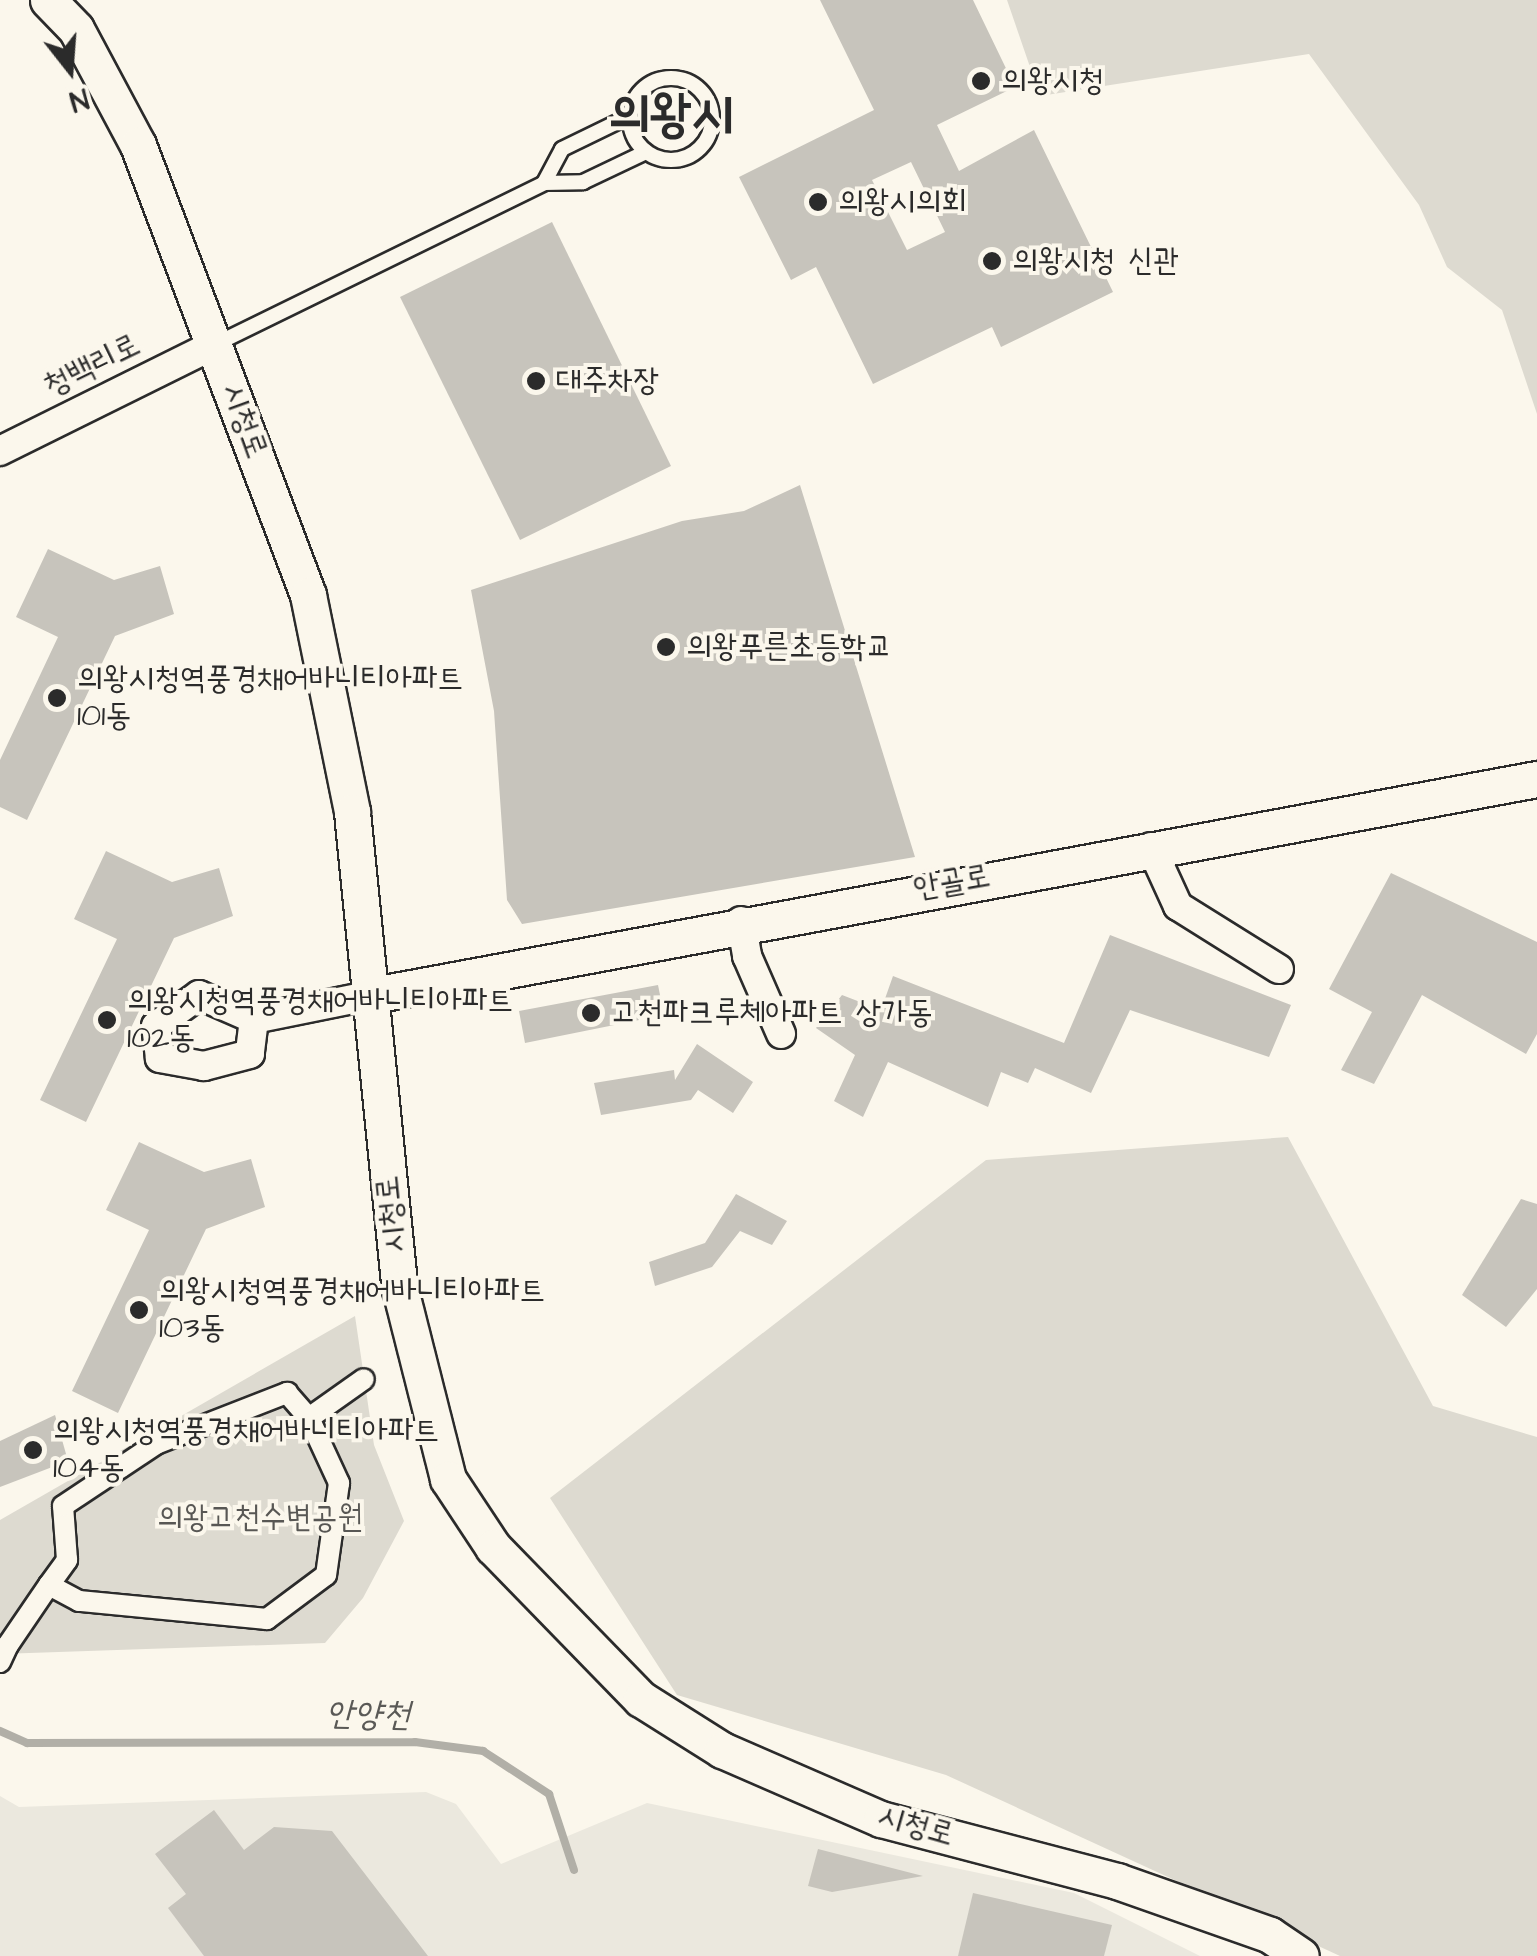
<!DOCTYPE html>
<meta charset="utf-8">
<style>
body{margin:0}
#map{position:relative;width:1537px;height:1956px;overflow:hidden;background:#fbf7ec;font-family:"Architects Daughter","Poor Story",sans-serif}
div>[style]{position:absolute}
.built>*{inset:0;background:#ebe8de}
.green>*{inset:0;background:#dddad0}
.stream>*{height:8px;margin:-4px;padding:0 4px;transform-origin:4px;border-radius:4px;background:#b1afa7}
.building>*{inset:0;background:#c7c4bc}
.roads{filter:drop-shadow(2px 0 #2b2b2b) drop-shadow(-2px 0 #2b2b2b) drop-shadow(0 2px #2b2b2b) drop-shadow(0 -2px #2b2b2b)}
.service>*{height:14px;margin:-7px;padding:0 7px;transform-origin:7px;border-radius:7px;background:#fbf7ec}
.service>.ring{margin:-7px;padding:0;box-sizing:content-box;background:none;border:14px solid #fbf7ec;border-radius:50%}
.pedestrian>*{height:20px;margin:-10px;padding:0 10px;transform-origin:10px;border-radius:10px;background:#fbf7ec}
.minor>*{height:28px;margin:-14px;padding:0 14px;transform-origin:14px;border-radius:14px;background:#fbf7ec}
.tertiary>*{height:35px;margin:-17.5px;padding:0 17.5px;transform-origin:17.5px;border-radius:17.5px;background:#fbf7ec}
.dots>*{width:28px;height:28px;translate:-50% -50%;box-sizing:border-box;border:5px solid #fbf7ec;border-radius:50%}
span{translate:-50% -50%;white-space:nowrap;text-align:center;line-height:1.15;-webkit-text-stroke:8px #fbf7ec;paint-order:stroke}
.poi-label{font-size:32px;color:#2b2b2b}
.left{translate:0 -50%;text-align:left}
.street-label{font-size:32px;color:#2b2b2b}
.park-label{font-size:32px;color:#585754}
.water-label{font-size:35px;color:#5a5956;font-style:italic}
.town-label{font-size:52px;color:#2b2b2b;font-weight:700}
.north{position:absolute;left:20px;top:20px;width:100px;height:100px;-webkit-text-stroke:8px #fbf7ec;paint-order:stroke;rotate:163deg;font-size:28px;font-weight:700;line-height:40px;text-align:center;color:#2b2b2b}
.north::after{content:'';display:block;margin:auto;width:35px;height:45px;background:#2b2b2b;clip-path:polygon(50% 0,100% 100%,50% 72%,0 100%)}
</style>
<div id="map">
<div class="built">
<div style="clip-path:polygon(426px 1792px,456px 1804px,501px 1864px,647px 1803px,1074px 1893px,1200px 1956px,0 1956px,0 1796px,19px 1807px)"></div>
</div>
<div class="green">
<div style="clip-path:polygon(1007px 0,1537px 0,1537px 414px,1502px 310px,1447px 267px,1419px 205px,1309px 54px,1040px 96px)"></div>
<div style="clip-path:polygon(1288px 1137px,1433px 1406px,1537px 1437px,1537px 1956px,1340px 1956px,946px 1775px,677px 1695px,550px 1498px,986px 1160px)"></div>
<div style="clip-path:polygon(355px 1316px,374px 1445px,404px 1521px,363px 1598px,325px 1643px,0 1654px,0 1520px)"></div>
</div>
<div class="stream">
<div style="left:0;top:1731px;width:30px;rotate:24deg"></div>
<div style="left:27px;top:1743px;width:388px;rotate:-0.1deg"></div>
<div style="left:415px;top:1742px;width:69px;rotate:7.5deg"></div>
<div style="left:483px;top:1751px;width:79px;rotate:33.1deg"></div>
<div style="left:549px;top:1794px;width:80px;rotate:71.8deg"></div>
</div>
<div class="building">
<div style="clip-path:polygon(evenodd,820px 0,973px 0,1015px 87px,937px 125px,959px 171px,1034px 130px,1113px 292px,1001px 347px,992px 327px,873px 384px,816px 267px,791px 280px,739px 177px,874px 110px,820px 0,911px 162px,945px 232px,907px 250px,872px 180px,911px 162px)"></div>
<div style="clip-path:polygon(552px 222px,671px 466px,520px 540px,400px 297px)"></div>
<div style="clip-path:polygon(800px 485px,915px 857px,522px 924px,507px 900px,494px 711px,471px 590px,682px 521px,744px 511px)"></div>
<div style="clip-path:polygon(48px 549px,114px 580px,160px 566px,174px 614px,115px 636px,27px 820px,0 807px,0 760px,58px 637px,16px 617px)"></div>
<div style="clip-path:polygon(106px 851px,172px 882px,219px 868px,233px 916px,174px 938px,86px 1122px,40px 1100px,117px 939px,74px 919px)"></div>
<div style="clip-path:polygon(1391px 873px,1537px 942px,1537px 1034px,1526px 1054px,1422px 995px,1374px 1084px,1341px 1070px,1372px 1012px,1329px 989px)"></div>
<div style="clip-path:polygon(1110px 935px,1291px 1005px,1269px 1057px,1130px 1010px,1091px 1093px,1035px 1068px,1028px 1083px,1001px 1072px,988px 1107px,888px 1062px,863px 1117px,834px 1101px,855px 1055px,816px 1028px,842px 995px,881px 1010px,893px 976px,1064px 1043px)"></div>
<div style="clip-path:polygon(658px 985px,664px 1015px,525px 1043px,519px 1011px)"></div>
<div style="clip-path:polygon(697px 1044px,753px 1082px,733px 1113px,698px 1090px,691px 1100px,601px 1115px,594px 1083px,674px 1070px,675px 1080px)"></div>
<div style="clip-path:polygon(139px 1142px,204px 1172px,251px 1159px,265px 1207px,206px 1229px,118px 1413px,72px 1391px,149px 1230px,106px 1210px)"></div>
<div style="clip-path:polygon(736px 1194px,787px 1221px,772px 1245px,740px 1231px,712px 1267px,655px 1286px,649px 1262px,705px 1243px)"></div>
<div style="clip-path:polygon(1521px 1199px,1537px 1204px,1537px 1289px,1506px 1327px,1462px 1295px)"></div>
<div style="clip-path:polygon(55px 1415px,68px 1461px,0 1487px,0 1441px)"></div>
<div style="clip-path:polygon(214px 1810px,244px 1850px,274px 1827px,332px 1831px,428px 1956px,204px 1956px,168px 1908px,186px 1894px,155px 1854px)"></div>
<div style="clip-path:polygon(818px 1849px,923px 1876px,832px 1892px,808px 1886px)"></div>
<div style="clip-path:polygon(973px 1893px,1112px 1925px,1104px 1956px,958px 1956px)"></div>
</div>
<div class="roads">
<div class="service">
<div class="ring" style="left:630px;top:78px;width:68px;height:68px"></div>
<div style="left:544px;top:183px;width:38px;rotate:-62deg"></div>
<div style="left:562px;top:149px;width:76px;rotate:-25.9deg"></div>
<div style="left:216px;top:344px;width:365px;rotate:-26.1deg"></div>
<div style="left:544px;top:183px;width:39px;rotate:-1deg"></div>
<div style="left:583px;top:182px;width:70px;rotate:-25.5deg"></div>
</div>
<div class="pedestrian">
<div style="left:309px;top:1418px;width:67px;rotate:-35.3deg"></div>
<div style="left:0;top:1662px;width:19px;rotate:-65deg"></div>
<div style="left:8px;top:1645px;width:73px;rotate:-55.7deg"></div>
<div style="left:49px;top:1585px;width:31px;rotate:-54deg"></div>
<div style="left:67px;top:1560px;width:54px;rotate:-94.2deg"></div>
<div style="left:63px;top:1506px;width:112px;rotate:-33.7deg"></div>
<div style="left:156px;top:1444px;width:141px;rotate:-21.3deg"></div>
<div style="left:287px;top:1393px;width:33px;rotate:49deg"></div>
<div style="left:309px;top:1418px;width:72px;rotate:65.2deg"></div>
<div style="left:339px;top:1483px;width:93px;rotate:98deg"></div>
<div style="left:326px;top:1575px;width:74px;rotate:143.3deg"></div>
<div style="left:267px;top:1619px;width:189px;rotate:-174.5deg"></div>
<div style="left:79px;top:1601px;width:34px;rotate:-152deg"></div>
</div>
<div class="minor">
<div style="left:0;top:451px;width:241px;rotate:-26.4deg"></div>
<div style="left:1151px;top:847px;width:65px;rotate:65.4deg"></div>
<div style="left:1178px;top:906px;width:119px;rotate:32deg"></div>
<div style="left:741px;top:921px;width:36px;rotate:80deg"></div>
<div style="left:747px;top:956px;width:85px;rotate:66.4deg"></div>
<div style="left:254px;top:1019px;width:35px;rotate:97deg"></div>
<div style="left:250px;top:1054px;width:48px;rotate:165.4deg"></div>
<div style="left:204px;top:1066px;width:45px;rotate:-169.7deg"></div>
<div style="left:160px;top:1058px;width:32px;rotate:-97deg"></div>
<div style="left:156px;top:1026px;width:53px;rotate:-35.8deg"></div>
<div style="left:199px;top:995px;width:60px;rotate:23.6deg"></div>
<div style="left:254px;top:1019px;width:116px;rotate:-11.4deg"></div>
</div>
<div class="tertiary">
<div style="left:48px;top:0;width:40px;rotate:46deg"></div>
<div style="left:76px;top:29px;width:132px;rotate:61.9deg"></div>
<div style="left:138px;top:145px;width:481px;rotate:69.3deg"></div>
<div style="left:308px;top:595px;width:221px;rotate:78.5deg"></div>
<div style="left:352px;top:812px;width:479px;rotate:84.3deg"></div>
<div style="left:400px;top:1289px;width:196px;rotate:75.8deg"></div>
<div style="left:448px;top:1479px;width:82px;rotate:56.5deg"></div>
<div style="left:493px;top:1547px;width:212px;rotate:45.8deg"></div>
<div style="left:641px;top:1699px;width:96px;rotate:32.2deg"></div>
<div style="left:722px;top:1750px;width:173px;rotate:23.5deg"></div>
<div style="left:881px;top:1819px;width:244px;rotate:14.7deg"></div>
<div style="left:1117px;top:1881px;width:162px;rotate:19.4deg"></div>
<div style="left:1270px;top:1935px;width:37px;rotate:34deg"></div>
<div style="left:368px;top:996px;width:1189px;rotate:-10.52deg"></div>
</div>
</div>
<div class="dots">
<div style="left:981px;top:81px;background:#2b2b2b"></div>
<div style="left:818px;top:202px;background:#2b2b2b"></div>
<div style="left:992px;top:261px;background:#2b2b2b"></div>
<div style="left:536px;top:381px;background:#2b2b2b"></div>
<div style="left:666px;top:647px;background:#2b2b2b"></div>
<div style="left:57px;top:698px;background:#2b2b2b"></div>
<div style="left:591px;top:1013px;background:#2b2b2b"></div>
<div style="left:107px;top:1020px;background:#2b2b2b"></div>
<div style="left:139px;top:1310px;background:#2b2b2b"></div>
<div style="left:33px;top:1450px;background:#2b2b2b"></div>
</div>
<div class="poi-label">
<span class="left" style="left:1001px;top:81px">의왕시청</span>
<span class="left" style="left:838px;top:202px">의왕시의회</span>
<span class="left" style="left:1012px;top:261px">의왕시청 신관</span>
<span class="left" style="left:556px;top:381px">대주차장</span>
<span class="left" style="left:686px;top:647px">의왕푸른초등학교</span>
<span class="left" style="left:77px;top:698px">의왕시청역풍경채어바니티아파트<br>101동</span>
<span class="left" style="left:127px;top:1020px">의왕시청역풍경채어바니티아파트<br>102동</span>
<span class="left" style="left:611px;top:1013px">고천파크루체아파트 상가동</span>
<span class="left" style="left:159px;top:1310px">의왕시청역풍경채어바니티아파트<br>103동</span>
<span class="left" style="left:53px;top:1450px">의왕시청역풍경채어바니티아파트<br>104동</span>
</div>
<div class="street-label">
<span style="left:92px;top:366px;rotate:-26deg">청백리로</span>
<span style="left:244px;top:421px;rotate:70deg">시청로</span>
<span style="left:952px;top:883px;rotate:-10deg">안골로</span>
<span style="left:392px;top:1214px;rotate:-96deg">시청로</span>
<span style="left:916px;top:1826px;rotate:16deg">시청로</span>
</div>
<div class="park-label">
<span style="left:260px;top:1518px">의왕고천수변공원</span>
</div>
<div class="water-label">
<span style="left:368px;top:1715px;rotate:1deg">안양천</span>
</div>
<div class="town-label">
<span style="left:671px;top:116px">의왕시</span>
</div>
<div class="north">N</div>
</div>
